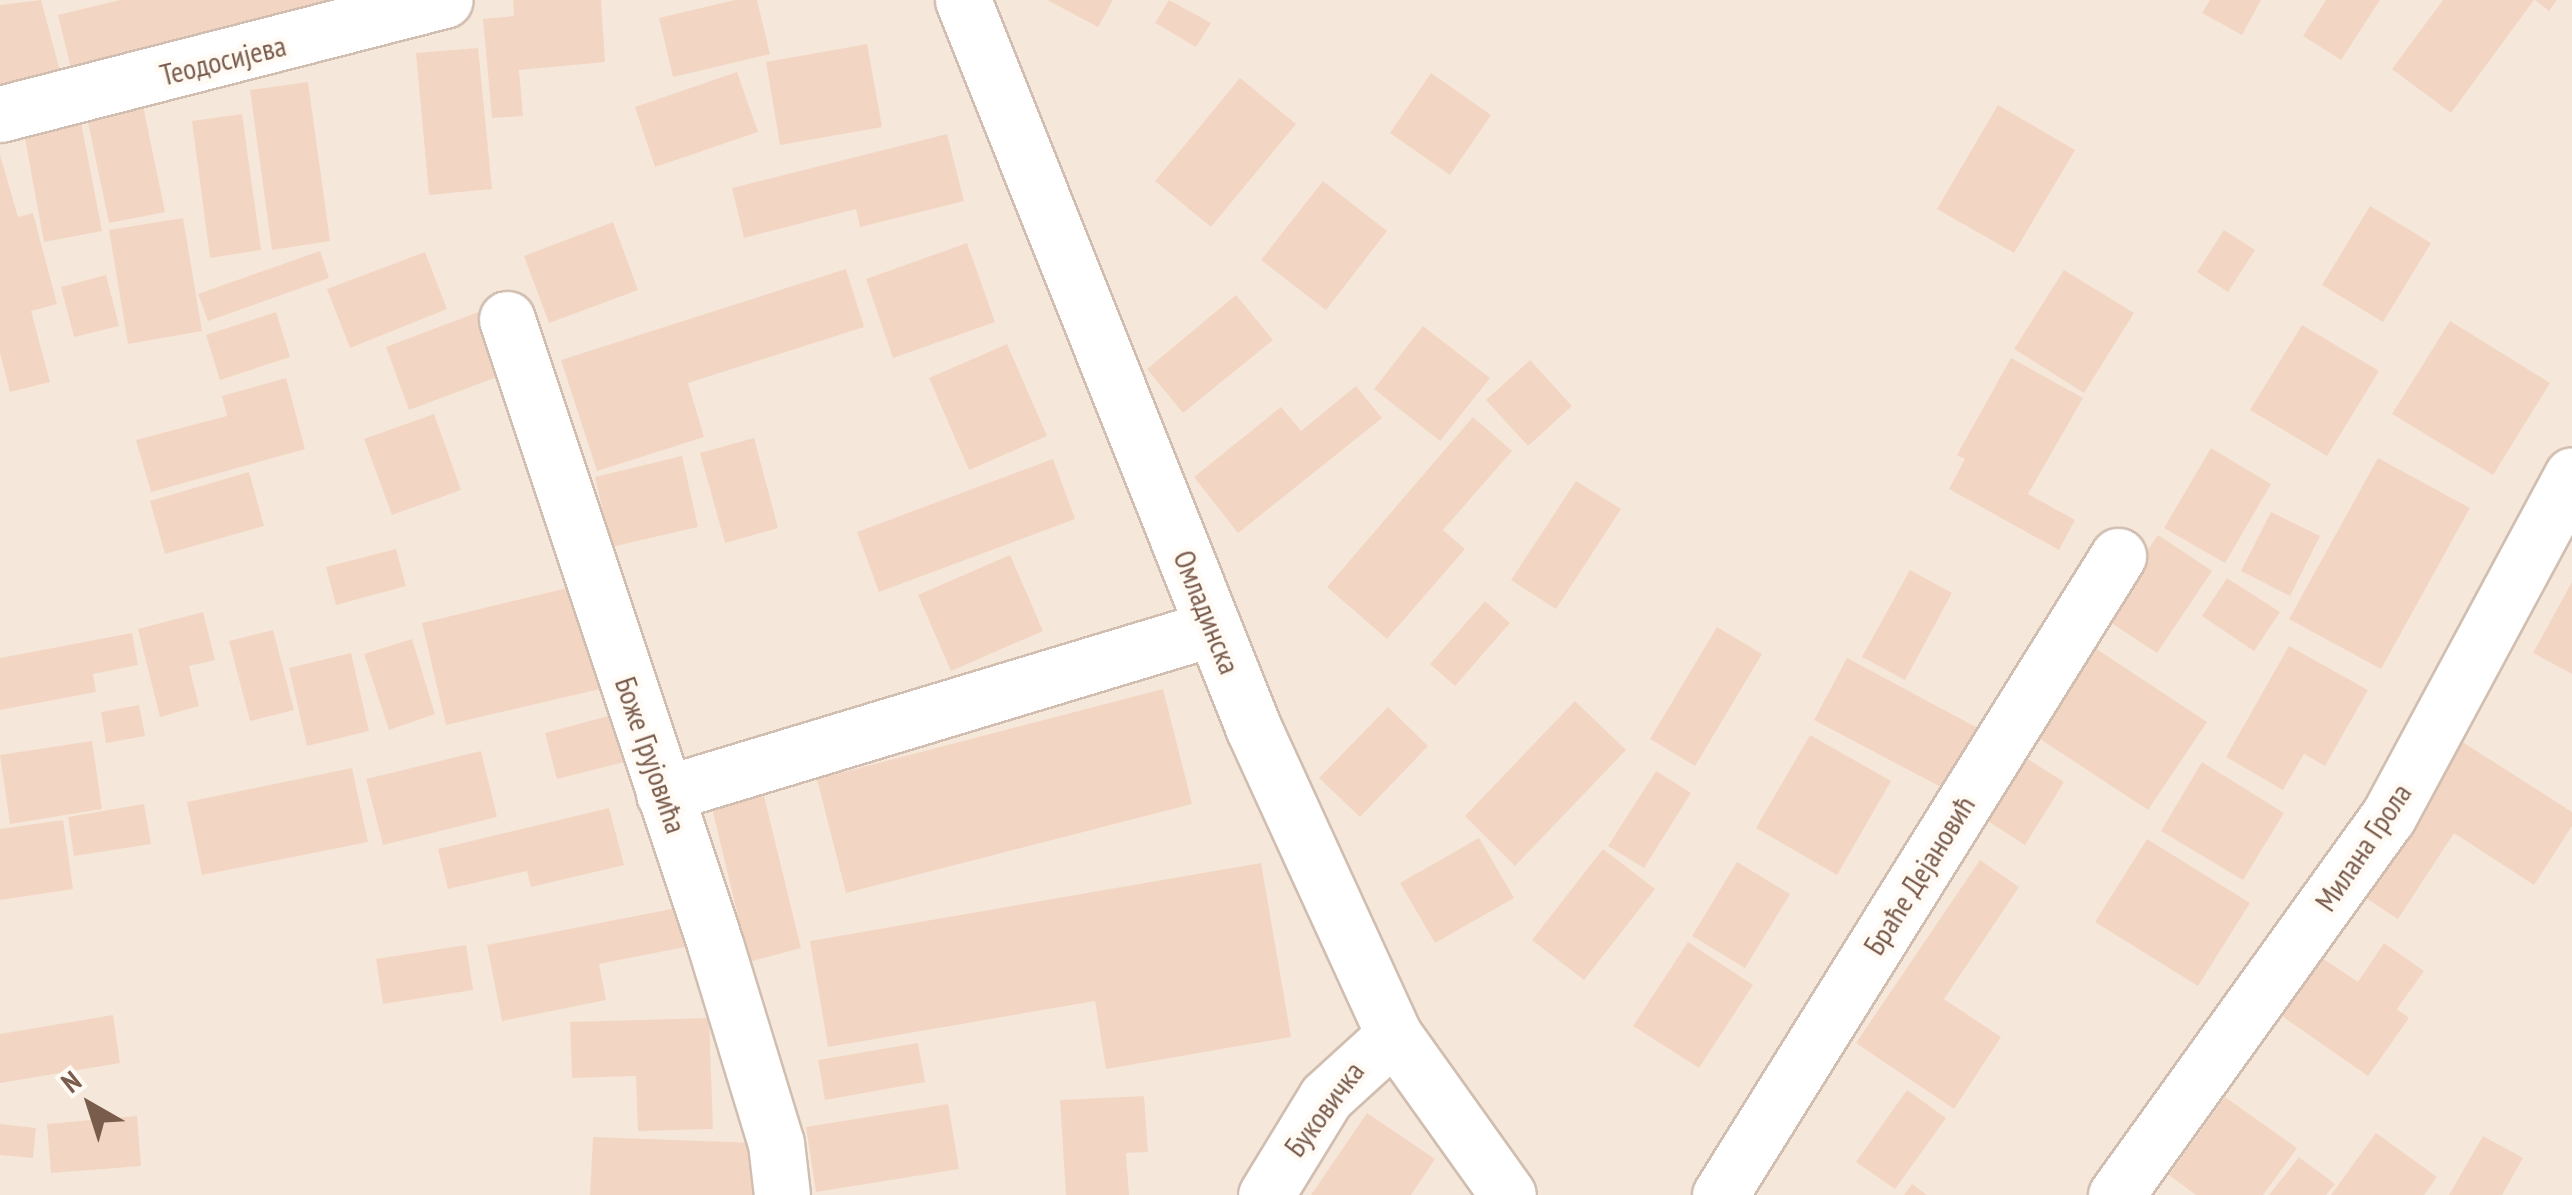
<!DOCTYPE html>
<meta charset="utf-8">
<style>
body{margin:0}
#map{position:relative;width:2572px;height:1195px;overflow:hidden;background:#fdf6ec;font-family:"PT Sans Narrow",sans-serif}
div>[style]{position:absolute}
.residential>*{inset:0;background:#f5e8da}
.building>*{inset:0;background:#f3d5c3}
.roads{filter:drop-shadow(2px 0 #d1beb0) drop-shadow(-2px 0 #d1beb0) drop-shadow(0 2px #d1beb0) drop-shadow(0 -2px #d1beb0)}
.minor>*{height:55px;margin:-27.5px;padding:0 27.5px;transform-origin:27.5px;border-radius:27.5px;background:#fff}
span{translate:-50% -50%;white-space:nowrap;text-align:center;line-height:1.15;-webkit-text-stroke:9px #fffaf3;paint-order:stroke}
.street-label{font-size:30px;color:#7a5c4d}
.north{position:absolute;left:40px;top:1055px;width:100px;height:100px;-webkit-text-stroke:8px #fffaf3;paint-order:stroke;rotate:321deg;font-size:28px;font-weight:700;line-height:40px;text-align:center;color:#7a5c4d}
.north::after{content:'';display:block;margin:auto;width:35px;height:45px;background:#7a5c4d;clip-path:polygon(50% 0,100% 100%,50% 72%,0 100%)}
</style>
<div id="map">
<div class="residential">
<div style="clip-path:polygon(0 0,2572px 0,2572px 1195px,0 1195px)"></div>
</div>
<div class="building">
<div style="clip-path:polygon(41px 0,61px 75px,0 92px,0 5px)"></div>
<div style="clip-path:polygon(120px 0,325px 0,328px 12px,72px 73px,58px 15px)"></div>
<div style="clip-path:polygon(513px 0,601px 0,605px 62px,519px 70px,523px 116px,492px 118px,483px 19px,514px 16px)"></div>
<div style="clip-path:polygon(735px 0,757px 0,770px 54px,673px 77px,659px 18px)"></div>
<div style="clip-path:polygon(1047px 0,1113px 0,1098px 27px)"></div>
<div style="clip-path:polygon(1169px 0,1211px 23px,1196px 47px,1155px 23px)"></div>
<div style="clip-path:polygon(2210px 0,2261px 0,2242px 35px,2202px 13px)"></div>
<div style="clip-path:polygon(2326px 0,2380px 0,2341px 60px,2303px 36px)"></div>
<div style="clip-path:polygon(2443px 0,2534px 0,2451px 113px,2392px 69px)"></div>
<div style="clip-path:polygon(2535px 0,2557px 0,2549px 11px)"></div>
<div style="clip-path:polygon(867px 44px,882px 127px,780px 145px,766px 62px)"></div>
<div style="clip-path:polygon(478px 48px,492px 189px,429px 195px,416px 53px)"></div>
<div style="clip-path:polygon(737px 72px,758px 132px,655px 167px,635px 107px)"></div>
<div style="clip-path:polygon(1431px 73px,1491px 115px,1450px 175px,1390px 133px)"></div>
<div style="clip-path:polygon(1240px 78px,1296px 124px,1211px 227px,1155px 181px)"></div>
<div style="clip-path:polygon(308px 82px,330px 241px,272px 250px,250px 90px)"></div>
<div style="clip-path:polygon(141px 96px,165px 212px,109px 223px,85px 108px)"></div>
<div style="clip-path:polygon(1998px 105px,2075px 150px,2014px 253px,1937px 209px)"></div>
<div style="clip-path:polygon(79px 112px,102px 231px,44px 242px,22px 122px)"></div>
<div style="clip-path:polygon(242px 114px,261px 250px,210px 258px,192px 121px)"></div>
<div style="clip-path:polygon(947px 134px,964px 201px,860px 227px,856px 209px,744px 238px,732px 188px)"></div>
<div style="clip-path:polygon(0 155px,18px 217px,33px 213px,57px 304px,31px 311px,50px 382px,10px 392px,0 353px)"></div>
<div style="clip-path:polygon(1323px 181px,1387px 231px,1326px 310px,1261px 260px)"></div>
<div style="clip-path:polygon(2370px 206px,2431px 243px,2383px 322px,2322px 285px)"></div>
<div style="clip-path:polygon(183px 218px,202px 331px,128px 344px,109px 230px)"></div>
<div style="clip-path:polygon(613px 222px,638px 290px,549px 323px,524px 256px)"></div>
<div style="clip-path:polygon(2224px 230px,2255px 250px,2228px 292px,2197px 272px)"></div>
<div style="clip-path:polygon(967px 243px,995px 322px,893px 358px,866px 279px)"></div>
<div style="clip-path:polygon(320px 251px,329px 278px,208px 321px,198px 294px)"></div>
<div style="clip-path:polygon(425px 252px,447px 309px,350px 348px,327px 289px)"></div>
<div style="clip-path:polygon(846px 269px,864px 327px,688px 383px,704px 437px,597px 471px,561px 360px)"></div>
<div style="clip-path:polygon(2064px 270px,2134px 313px,2084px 393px,2014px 349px)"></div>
<div style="clip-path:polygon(106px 275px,119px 326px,74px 337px,61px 287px)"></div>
<div style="clip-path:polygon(1236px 295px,1273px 340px,1183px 413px,1147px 369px)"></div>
<div style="clip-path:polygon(481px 311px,505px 374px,409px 410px,386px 347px)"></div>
<div style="clip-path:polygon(276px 312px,290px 357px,220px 380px,206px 335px)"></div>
<div style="clip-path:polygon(2450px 321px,2550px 383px,2493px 475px,2392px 414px)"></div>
<div style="clip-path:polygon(2302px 325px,2379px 371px,2327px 456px,2250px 410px)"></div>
<div style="clip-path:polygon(1423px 326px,1490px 378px,1440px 441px,1374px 389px)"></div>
<div style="clip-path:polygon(1007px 344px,1047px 436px,969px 470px,929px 378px)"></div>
<div style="clip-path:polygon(2011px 358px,2083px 398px,2028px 494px,2075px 520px,2059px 550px,1949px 489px,1965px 459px,1957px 455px)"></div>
<div style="clip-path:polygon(1530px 360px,1572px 406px,1528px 446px,1486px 400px)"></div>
<div style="clip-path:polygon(286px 378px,305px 449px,151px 492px,136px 440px,227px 416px,222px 396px)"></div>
<div style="clip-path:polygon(1356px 386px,1382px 418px,1238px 533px,1194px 477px,1281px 407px,1301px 431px)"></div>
<div style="clip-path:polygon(434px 414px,461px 490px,392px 515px,364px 439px)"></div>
<div style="clip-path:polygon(1473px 417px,1512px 451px,1443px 530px,1465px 549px,1387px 639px,1327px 587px)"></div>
<div style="clip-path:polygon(754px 438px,778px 528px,725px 543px,700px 453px)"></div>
<div style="clip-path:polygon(2211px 448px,2271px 484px,2225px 563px,2164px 528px)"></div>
<div style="clip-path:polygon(682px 456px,698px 527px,611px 547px,595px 477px)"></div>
<div style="clip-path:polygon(2378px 458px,2470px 508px,2381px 669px,2289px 619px)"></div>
<div style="clip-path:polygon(1053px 459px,1075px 519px,879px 592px,857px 532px)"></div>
<div style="clip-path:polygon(249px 472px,264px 526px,165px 554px,150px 501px)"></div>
<div style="clip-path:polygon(1576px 481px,1621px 509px,1556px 609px,1511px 580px)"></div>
<div style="clip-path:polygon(2271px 512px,2320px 536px,2290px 596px,2241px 571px)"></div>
<div style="clip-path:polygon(2158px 535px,2212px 571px,2157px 653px,2102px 617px)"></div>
<div style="clip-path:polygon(396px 549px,406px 586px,336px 605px,326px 567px)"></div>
<div style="clip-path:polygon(1010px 555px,1043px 631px,951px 671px,918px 595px)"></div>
<div style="clip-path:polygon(1910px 570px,1952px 593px,1905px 680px,1862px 657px)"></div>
<div style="clip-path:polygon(2227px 578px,2280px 612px,2254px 651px,2202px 616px)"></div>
<div style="clip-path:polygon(2572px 582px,2572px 674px,2533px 653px)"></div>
<div style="clip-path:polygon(576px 586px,600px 689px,446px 725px,422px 623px)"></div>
<div style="clip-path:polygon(1485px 601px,1510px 623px,1455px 686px,1430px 664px)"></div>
<div style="clip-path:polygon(203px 612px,215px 660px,189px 666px,199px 706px,160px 717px,138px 629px)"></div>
<div style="clip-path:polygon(1717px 627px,1762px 654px,1695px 766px,1650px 739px)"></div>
<div style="clip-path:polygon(273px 630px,294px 710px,250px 721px,229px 641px)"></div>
<div style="clip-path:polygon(132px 633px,138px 665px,93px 674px,96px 692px,0 710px,0 658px)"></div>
<div style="clip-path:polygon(412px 639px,435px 714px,389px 730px,364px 654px)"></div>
<div style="clip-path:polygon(2089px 644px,2207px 722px,2148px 810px,2031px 733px)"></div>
<div style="clip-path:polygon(2289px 646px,2368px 690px,2325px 766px,2304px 754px,2283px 790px,2226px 757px)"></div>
<div style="clip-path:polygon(351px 653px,369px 731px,307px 746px,289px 668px)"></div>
<div style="clip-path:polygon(1847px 658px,1989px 734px,1956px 795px,1814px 720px)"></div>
<div style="clip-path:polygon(1163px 689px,1192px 804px,846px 893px,817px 779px)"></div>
<div style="clip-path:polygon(1575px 701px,1626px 750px,1515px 866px,1465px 816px)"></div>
<div style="clip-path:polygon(139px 705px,145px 736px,106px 743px,101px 712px)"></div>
<div style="clip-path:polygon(1388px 707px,1428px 746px,1360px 817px,1319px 778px)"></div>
<div style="clip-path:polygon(612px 715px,624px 762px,557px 779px,545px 733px)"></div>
<div style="clip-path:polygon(1810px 735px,1891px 781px,1837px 875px,1756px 828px)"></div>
<div style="clip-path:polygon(92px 741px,102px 809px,10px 824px,0 755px)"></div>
<div style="clip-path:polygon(2461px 741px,2572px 812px,2572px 826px,2534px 885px,2454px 833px,2398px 919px,2361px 895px)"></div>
<div style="clip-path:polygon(481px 751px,497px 817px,383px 845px,366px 779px)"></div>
<div style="clip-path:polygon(2026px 758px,2064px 782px,2025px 845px,1986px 820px)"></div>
<div style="clip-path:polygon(2202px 762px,2284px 813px,2243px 880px,2161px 831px)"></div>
<div style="clip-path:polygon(352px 768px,368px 842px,202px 875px,187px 802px)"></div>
<div style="clip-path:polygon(1656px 771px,1691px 793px,1644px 868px,1608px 846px)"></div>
<div style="clip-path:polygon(763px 792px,801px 948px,749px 962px,711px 804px)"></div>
<div style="clip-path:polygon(144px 804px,151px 844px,74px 856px,68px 817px)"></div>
<div style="clip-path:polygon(609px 808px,624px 865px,531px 887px,527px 871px,448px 889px,438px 849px)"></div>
<div style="clip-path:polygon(63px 820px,73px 889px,0 900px,0 829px)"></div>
<div style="clip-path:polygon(1479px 838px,1514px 898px,1435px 943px,1400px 883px)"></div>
<div style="clip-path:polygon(2147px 839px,2250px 903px,2198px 986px,2095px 922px)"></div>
<div style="clip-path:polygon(1603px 849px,1655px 889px,1584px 980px,1532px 940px)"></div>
<div style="clip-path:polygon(1980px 860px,2019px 887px,1944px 999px,2001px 1037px,1954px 1109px,1856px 1043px)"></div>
<div style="clip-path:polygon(1737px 862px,1790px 894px,1745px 968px,1692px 936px)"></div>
<div style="clip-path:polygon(1261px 863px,1291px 1037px,1106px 1069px,1095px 1001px,828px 1047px,810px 941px)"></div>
<div style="clip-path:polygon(687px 906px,695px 945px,599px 964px,606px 1000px,502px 1021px,487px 945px)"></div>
<div style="clip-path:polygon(1688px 942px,1753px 985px,1699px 1068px,1633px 1026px)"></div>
<div style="clip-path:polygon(2384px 943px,2424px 971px,2397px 1009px,2409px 1018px,2368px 1076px,2279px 1014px,2319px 956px,2358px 982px)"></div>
<div style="clip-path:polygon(466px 945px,473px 990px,383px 1004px,376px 959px)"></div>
<div style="clip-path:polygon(113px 1015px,120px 1063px,0 1083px,0 1034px)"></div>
<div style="clip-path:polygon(709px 1018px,713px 1129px,638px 1131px,636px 1076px,572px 1078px,570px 1022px)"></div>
<div style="clip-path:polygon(918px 1043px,925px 1082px,825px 1100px,818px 1060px)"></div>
<div style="clip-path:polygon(1907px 1090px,1946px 1118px,1895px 1189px,1856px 1162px)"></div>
<div style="clip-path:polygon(1144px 1096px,1148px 1152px,1126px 1153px,1129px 1195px,1066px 1195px,1060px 1100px)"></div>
<div style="clip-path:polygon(2225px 1097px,2297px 1148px,2263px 1195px,2196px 1195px,2169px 1175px)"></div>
<div style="clip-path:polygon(948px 1104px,959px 1169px,816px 1192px,806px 1127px)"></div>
<div style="clip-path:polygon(1367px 1113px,1435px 1159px,1411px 1195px,1311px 1195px)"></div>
<div style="clip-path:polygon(137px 1116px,141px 1166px,51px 1173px,47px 1124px)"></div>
<div style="clip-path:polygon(0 1124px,36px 1128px,33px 1158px,0 1155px)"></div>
<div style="clip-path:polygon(2376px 1133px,2437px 1177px,2424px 1195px,2331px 1195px)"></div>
<div style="clip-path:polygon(2483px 1136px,2523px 1158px,2502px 1195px,2449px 1195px)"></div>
<div style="clip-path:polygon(593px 1137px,757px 1143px,754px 1195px,590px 1195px)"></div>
<div style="clip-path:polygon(2299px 1157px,2335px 1184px,2326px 1195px,2269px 1195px)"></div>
<div style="clip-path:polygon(1912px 1184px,1927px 1195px,1904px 1195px)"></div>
</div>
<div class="roads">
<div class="minor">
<div style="left:963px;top:0;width:783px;rotate:68.25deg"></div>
<div style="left:1253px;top:727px;width:339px;rotate:65.4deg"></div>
<div style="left:1394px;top:1035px;width:196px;rotate:54.5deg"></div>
<div style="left:0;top:114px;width:459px;rotate:-14.4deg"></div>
<div style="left:507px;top:319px;width:659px;rotate:71.59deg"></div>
<div style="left:715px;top:944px;width:208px;rotate:73deg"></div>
<div style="left:776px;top:1143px;width:52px;rotate:83.4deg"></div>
<div style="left:664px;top:794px;width:574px;rotate:-16.82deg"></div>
<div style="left:1266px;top:1195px;width:115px;rotate:-58.5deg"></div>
<div style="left:1326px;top:1097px;width:92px;rotate:-42.4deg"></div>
<div style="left:1720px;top:1195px;width:753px;rotate:-58.08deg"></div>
<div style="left:2116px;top:1195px;width:466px;rotate:-54.3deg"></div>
<div style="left:2388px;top:817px;width:388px;rotate:-61.7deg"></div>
</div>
</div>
<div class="street-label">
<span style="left:223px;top:60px;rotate:-14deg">Теодосијева</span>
<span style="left:1207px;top:612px;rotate:68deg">Омладинска</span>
<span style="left:651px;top:755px;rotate:71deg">Боже Грујовића</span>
<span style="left:2363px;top:847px;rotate:-56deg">Милана Грола</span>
<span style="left:1919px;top:875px;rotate:-58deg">Браће Дејановић</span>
<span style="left:1324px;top:1109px;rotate:-53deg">Буковичка</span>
</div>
<div class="north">N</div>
</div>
